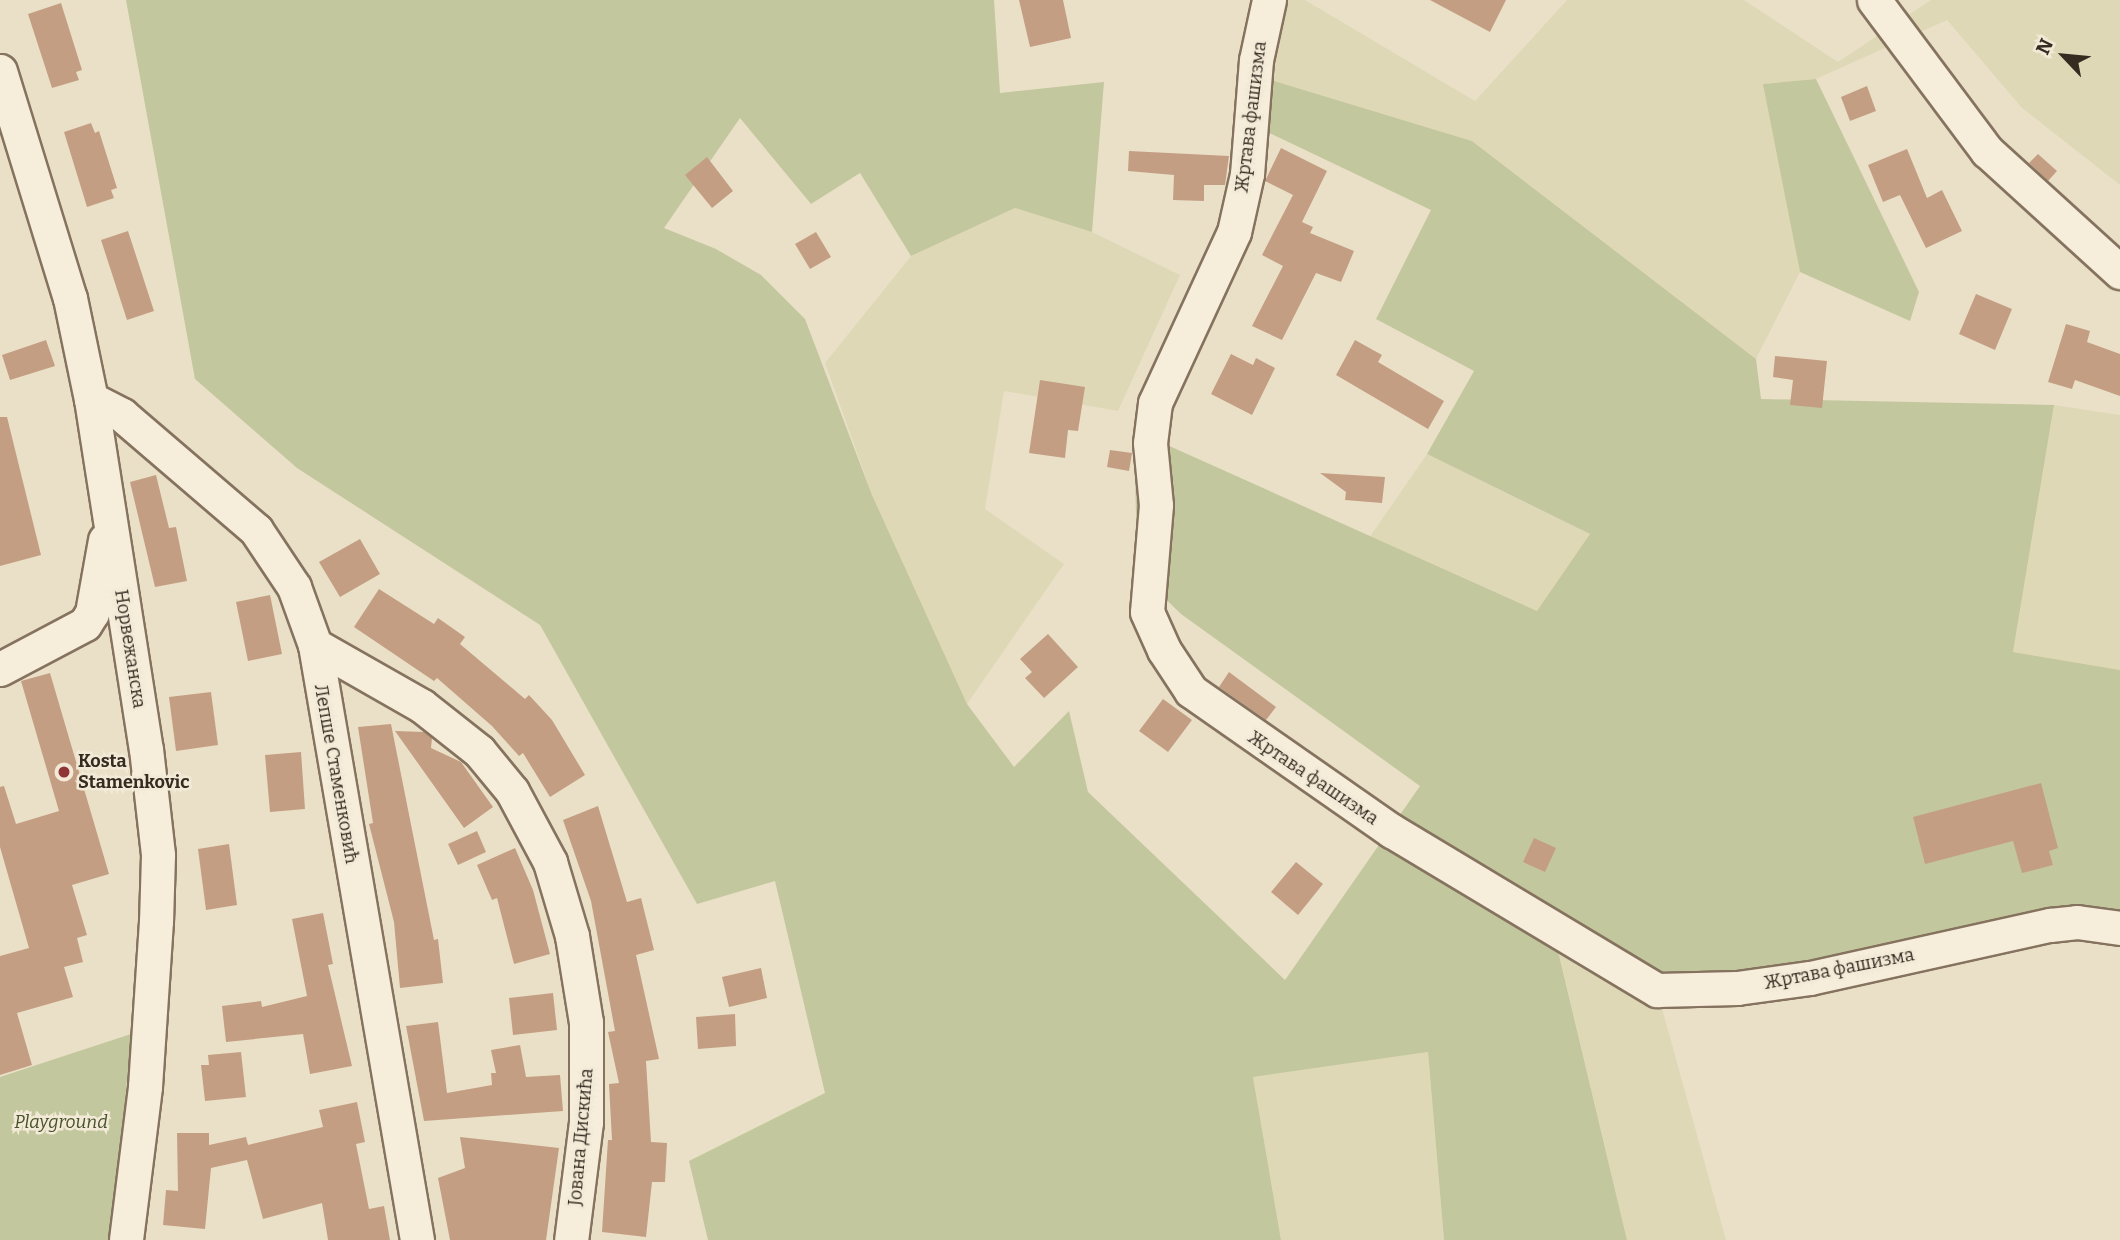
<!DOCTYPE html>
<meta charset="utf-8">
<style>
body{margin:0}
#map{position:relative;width:2120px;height:1240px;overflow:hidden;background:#eae0c8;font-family:Bitter,serif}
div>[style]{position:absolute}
.farmland>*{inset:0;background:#dfd8b7}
.green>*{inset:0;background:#c3c79d}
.building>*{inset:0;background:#c49e82}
.roads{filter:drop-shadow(2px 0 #85735f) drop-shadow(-2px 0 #85735f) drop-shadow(0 2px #85735f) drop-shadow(0 -2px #85735f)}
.minor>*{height:33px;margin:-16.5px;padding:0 16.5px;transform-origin:16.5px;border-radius:16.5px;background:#f6eedb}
.dots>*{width:19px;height:19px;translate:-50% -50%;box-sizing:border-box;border:4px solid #f2ead7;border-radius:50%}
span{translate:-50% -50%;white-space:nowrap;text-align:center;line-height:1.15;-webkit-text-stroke:5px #f2ead7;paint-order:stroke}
.street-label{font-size:18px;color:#362b21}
.poi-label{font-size:18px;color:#362b21;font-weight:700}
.left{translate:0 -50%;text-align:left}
.park-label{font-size:18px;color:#47512a;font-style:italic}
.north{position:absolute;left:2029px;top:21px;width:70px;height:70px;-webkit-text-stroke:5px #f2ead7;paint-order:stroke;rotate:296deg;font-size:19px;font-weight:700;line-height:28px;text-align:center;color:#362b21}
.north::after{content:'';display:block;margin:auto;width:24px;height:32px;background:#362b21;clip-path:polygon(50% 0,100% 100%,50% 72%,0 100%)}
</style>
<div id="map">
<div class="farmland">
<div style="clip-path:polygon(1278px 0,1305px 0,1475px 101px,1567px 0,1744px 0,1838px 62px,1931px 0,2120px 0,2120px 185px,2022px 108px,1947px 20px,1816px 79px,1764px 84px,1800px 272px,1756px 359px,1472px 141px,1261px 77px)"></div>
<div style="clip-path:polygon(1015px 208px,1092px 232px,1180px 275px,1118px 411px,1004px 391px,985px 509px,1064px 564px,967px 704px,872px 495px,825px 363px,911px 256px)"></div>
<div style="clip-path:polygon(2054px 405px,2120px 415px,2120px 670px,2013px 652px)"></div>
<div style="clip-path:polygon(1427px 454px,1590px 534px,1541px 613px,1369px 538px)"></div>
<div style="clip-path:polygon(1553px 929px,1657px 990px,1726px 1240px,1627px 1240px)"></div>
<div style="clip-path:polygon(1428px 1052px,1444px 1240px,1281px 1240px,1253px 1077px)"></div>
</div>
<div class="green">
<div style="clip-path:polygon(126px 0,994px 0,1000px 93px,1104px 82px,1092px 232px,1015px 208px,911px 256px,860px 173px,811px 204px,740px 118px,664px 228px,716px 249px,761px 275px,805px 319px,872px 495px,967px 704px,1014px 767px,1069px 711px,1088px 792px,1285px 980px,1420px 786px,1181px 614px,1148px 582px,1136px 515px,1135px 475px,1147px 436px,1537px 611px,1590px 534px,1427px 454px,1474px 371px,1376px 319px,1431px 210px,1261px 129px,1261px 77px,1472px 141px,1756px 359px,1761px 399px,2054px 405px,2013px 652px,2120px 670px,2120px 928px,1657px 990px,1553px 930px,1627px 1240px,1444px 1240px,1428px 1052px,1253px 1077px,1281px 1240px,708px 1240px,689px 1161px,825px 1093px,775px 881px,697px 904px,540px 625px,297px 468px,195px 379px)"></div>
<div style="clip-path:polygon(1816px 79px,1919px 292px,1910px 321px,1800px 272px,1763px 84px)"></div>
<div style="clip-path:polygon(131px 1034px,113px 1240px,0 1240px,0 1077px)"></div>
</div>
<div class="building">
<div style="clip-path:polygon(1019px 0,1063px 0,1071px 38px,1030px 47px)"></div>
<div style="clip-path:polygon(1430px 0,1506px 0,1490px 32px)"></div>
<div style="clip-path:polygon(61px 3px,82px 70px,76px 72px,79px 80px,52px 88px,28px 14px)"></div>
<div style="clip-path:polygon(1867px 86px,1876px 111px,1850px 121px,1841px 97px)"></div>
<div style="clip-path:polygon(91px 123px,95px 133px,99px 131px,117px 188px,111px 190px,114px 198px,87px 207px,64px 132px)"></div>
<div style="clip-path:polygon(1281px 148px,1327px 171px,1302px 222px,1313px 227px,1310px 233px,1354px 251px,1341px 282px,1316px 273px,1282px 340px,1252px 326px,1283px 266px,1262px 255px,1293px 195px,1265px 181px)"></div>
<div style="clip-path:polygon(1907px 149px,1927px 198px,1942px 190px,1962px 231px,1926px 248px,1900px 195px,1883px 202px,1868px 165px)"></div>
<div style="clip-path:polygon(1129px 151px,1229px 156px,1225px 185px,1204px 185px,1204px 201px,1173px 200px,1174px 175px,1128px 171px)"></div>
<div style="clip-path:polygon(2038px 154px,2057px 171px,2048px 181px,2029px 163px)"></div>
<div style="clip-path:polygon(707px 157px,733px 191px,712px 208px,685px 175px)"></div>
<div style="clip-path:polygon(128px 231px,154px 311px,127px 320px,101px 240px)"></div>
<div style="clip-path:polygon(816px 232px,831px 257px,810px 269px,795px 244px)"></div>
<div style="clip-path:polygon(1976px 294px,2012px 309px,1995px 350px,1959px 334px)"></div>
<div style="clip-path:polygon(2066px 324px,2090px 331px,2087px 342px,2120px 354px,2120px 396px,2075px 380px,2072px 389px,2048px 382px)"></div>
<div style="clip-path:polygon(46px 340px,55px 366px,10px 380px,2px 355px)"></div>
<div style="clip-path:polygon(1355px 340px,1382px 355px,1378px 362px,1444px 401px,1428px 429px,1336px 375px)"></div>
<div style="clip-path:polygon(1231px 354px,1253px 365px,1256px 358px,1275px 368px,1252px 415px,1211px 394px)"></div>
<div style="clip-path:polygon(1775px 356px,1827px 361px,1822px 408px,1790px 405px,1793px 380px,1773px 377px)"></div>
<div style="clip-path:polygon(1040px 380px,1085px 387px,1078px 431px,1068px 430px,1065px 458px,1029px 453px)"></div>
<div style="clip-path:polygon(0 417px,7px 417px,41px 555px,0 566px)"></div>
<div style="clip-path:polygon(1110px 450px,1132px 453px,1129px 471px,1107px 467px)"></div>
<div style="clip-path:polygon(1320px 473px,1385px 477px,1382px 503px,1345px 500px,1346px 492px)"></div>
<div style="clip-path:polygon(156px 475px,169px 528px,176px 527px,187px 581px,155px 587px,130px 482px)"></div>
<div style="clip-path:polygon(360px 539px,380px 574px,340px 597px,319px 562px)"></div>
<div style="clip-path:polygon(379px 589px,434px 624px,438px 618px,465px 637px,460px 644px,525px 699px,529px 695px,552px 720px,585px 775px,550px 797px,523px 753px,519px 756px,492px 726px,437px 678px,434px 681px,354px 627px)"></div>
<div style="clip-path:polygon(270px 595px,282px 654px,248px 661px,236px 602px)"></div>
<div style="clip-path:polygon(1048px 634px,1078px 667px,1044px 698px,1025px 678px,1032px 672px,1020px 659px)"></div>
<div style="clip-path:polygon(1229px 672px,1276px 707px,1266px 720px,1219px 687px)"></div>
<div style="clip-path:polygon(50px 673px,109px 874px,72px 885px,87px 935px,77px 938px,83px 962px,64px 967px,73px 997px,17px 1013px,32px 1065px,0 1075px,0 956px,29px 948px,0 847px,0 787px,4px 786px,16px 824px,59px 811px,21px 681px)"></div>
<div style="clip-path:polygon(211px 692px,218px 745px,176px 751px,169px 697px)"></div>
<div style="clip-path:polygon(1163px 699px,1192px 720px,1168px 752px,1139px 731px)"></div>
<div style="clip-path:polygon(391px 724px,434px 940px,438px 939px,443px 983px,400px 988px,394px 922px,369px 824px,373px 823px,358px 727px)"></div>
<div style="clip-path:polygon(395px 731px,424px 732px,432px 738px,431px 748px,461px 762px,493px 807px,464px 828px)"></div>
<div style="clip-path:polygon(301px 752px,305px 809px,270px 812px,265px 755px)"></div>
<div style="clip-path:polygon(2041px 783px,2058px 848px,2049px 851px,2053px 865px,2022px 873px,2013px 841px,1925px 864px,1913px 817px)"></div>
<div style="clip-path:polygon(598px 806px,627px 902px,641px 898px,654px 950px,636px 955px,659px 1059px,646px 1061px,651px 1142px,667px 1143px,665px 1182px,652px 1182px,646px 1237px,602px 1232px,608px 1140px,612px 1140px,609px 1084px,619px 1083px,608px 1032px,615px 1031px,591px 901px,563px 820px)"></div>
<div style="clip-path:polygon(477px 831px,486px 852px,458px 865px,448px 844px)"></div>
<div style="clip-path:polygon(1534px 838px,1556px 848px,1545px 872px,1523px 862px)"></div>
<div style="clip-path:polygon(229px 844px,237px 905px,206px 910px,198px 849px)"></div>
<div style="clip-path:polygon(515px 848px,533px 890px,550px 954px,514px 964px,497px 898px,492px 900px,477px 865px)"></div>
<div style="clip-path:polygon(1296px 862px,1323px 884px,1298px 915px,1271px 892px)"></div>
<div style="clip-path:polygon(323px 913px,333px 964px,328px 965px,352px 1066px,310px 1074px,303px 1034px,226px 1042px,222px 1006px,261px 1001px,262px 1007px,307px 996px,292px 919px)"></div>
<div style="clip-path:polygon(761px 968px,767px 998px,729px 1007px,722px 977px)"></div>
<div style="clip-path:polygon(553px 993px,557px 1030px,513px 1035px,509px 998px)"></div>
<div style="clip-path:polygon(735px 1014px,736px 1046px,698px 1049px,696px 1017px)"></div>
<div style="clip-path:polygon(438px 1022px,447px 1093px,492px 1085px,491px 1073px,496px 1073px,491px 1050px,520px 1045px,526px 1077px,560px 1075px,563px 1111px,424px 1121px,406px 1026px)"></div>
<div style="clip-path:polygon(241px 1052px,246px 1097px,205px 1101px,201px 1065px,209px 1065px,208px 1055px)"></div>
<div style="clip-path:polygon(357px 1102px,365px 1142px,356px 1144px,369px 1209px,384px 1206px,390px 1240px,328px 1240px,322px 1203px,263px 1219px,247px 1160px,211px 1168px,205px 1229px,163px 1225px,166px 1190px,178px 1191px,177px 1133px,209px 1133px,209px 1145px,246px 1137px,248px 1145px,323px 1127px,319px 1110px)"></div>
<div style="clip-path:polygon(460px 1137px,559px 1148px,546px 1240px,450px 1240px,438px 1178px,465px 1168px)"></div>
</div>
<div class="roads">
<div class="minor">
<div style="left:1269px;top:0;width:61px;rotate:102.2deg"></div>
<div style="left:1256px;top:60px;width:114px;rotate:94.5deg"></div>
<div style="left:1247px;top:174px;width:59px;rotate:102.6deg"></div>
<div style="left:1234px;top:232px;width:188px;rotate:114.8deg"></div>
<div style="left:1155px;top:403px;width:40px;rotate:97.1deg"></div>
<div style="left:1150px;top:443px;width:62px;rotate:84.5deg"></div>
<div style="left:1156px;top:505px;width:107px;rotate:94.8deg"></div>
<div style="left:1147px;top:612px;width:42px;rotate:65.9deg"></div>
<div style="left:1164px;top:650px;width:49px;rotate:56.6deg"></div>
<div style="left:1191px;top:691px;width:245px;rotate:34.9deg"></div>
<div style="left:1392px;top:831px;width:309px;rotate:31deg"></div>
<div style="left:1657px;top:990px;width:80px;rotate:-1.4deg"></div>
<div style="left:1737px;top:988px;width:74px;rotate:-7.8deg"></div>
<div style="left:1810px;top:978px;width:246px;rotate:-12.5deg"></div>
<div style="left:2050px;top:925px;width:27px;rotate:-6deg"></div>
<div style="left:2077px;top:922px;width:43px;rotate:7.9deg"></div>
<div style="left:1874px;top:0;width:189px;rotate:53.2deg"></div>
<div style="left:1987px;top:151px;width:180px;rotate:42.3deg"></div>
<div style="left:0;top:71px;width:238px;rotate:72.9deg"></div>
<div style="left:70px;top:298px;width:103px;rotate:78.3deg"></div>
<div style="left:91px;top:399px;width:354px;rotate:81.1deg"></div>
<div style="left:146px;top:749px;width:107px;rotate:83.5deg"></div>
<div style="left:158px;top:855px;width:66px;rotate:91.7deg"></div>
<div style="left:156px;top:921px;width:166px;rotate:93.8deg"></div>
<div style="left:145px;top:1087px;width:154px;rotate:97.1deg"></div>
<div style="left:91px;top:399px;width:35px;rotate:27deg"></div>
<div style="left:122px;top:415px;width:177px;rotate:40.6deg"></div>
<div style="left:256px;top:530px;width:69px;rotate:56.3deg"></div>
<div style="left:294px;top:587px;width:62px;rotate:70.1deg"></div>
<div style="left:315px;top:645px;width:604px;rotate:80.27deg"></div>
<div style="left:315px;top:645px;width:123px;rotate:29.7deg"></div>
<div style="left:422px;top:706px;width:73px;rotate:38.3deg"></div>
<div style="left:479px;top:751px;width:52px;rotate:50.5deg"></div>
<div style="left:512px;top:791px;width:81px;rotate:61.8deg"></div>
<div style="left:550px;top:862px;width:77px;rotate:73.4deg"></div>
<div style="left:572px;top:936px;width:87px;rotate:80.8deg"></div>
<div style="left:586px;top:1022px;width:100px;rotate:90deg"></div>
<div style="left:586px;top:1122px;width:119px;rotate:97.2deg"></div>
<div style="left:0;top:669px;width:96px;rotate:-27.9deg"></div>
<div style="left:85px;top:624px;width:13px;rotate:-58deg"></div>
<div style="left:92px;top:613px;width:74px;rotate:-79.9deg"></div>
</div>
</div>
<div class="dots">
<div style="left:64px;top:772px;background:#8e3536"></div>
</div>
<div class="street-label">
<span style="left:1251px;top:117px;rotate:-83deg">Жртава фашизма</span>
<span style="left:130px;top:649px;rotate:81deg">Норвежанска</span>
<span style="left:336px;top:774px;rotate:80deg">Лепше Стаменковић</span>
<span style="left:1313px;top:778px;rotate:34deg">Жртава фашизма</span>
<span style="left:1839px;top:969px;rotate:-11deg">Жртава фашизма</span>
<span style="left:581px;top:1137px;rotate:-85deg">Јована Дискића</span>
</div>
<div class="poi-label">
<span class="left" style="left:78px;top:772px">Kosta<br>Stamenkovic</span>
</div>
<div class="park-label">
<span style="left:61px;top:1122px">Playground</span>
</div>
<div class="north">N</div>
</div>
